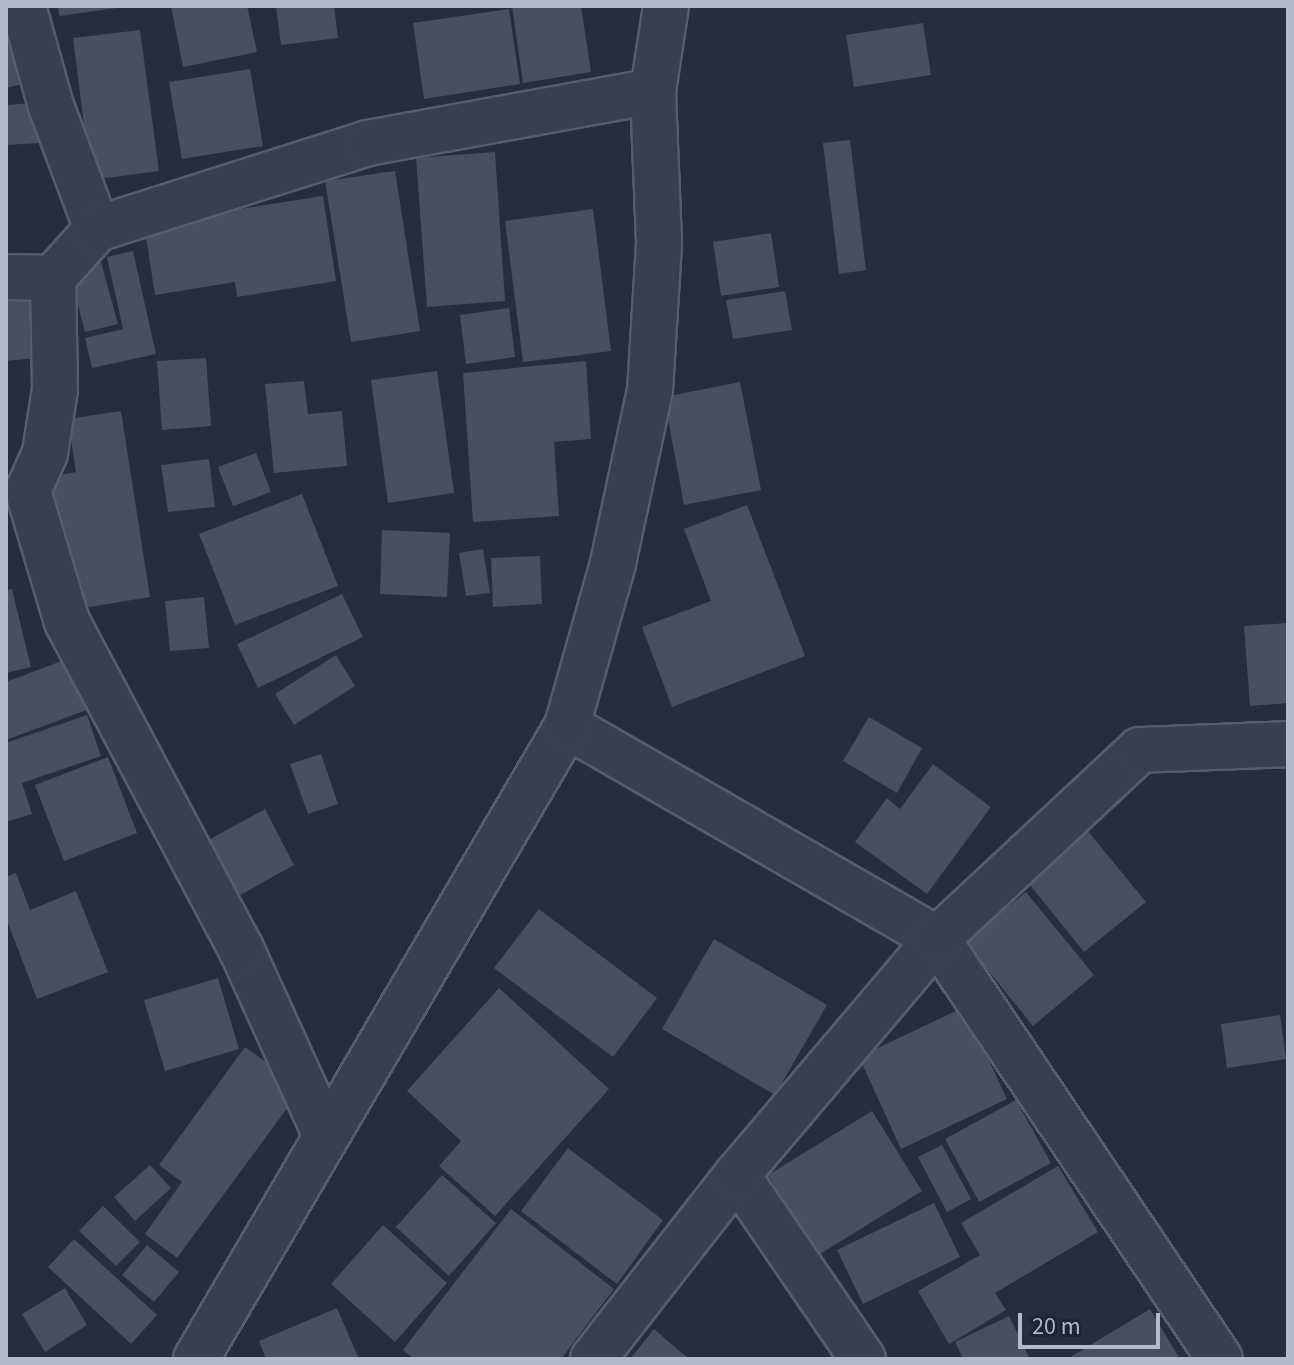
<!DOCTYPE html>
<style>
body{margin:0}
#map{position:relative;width:1294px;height:1365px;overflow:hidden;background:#242e3d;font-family:"Source Sans 3",sans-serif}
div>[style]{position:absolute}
.building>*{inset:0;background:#455061}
.roads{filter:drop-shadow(2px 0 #565e6b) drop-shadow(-2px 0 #565e6b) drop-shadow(0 2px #565e6b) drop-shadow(0 -2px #565e6b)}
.minor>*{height:44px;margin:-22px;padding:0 22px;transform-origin:22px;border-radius:22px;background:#38404d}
span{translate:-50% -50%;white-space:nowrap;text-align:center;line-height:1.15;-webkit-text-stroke:6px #1d2532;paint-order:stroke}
.frame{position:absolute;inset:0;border:8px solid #b4bbc8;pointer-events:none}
.scale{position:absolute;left:1018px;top:1313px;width:142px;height:36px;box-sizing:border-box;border:4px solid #b4bbc8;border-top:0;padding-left:10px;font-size:24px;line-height:28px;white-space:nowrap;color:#b4bbc8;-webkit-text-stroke:6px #1d2532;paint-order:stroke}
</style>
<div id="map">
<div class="building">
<div style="clip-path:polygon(58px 6px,116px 6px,117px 8px,59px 16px)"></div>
<div style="clip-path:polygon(171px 6px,247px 6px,257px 52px,183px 67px)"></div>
<div style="clip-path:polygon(276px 6px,334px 6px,338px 38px,281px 45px)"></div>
<div style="clip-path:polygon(512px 6px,581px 6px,591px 72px,523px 83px)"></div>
<div style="clip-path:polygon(509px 9px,520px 84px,424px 99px,413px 23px)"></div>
<div style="clip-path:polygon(6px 13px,26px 83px,6px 88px)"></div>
<div style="clip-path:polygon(923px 23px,931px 75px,854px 87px,846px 35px)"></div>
<div style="clip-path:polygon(140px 30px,159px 171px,91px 180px,73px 38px)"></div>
<div style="clip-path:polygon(250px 69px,263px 146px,182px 159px,169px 82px)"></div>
<div style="clip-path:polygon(36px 103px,39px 143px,6px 145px,6px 105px)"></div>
<div style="clip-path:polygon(850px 140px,866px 270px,839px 274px,823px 143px)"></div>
<div style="clip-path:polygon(495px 152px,505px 301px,427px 307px,416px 158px)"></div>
<div style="clip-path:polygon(395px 171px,420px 331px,351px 342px,325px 181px)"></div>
<div style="clip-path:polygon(323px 196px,336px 281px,237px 297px,235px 282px,155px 295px,144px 224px)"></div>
<div style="clip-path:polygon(593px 209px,611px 351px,523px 362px,505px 221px)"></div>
<div style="clip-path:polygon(771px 233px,779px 287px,721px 296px,713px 242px)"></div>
<div style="clip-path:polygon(133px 251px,156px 354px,92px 368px,85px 338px,123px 329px,107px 257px)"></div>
<div style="clip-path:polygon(101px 262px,118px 324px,85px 332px,69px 271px)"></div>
<div style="clip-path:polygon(785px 291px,792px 330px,733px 339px,726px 300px)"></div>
<div style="clip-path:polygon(29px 296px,36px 358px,6px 361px,6px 299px)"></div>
<div style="clip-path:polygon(509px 308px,515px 357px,466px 364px,460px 315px)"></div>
<div style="clip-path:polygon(206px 358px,211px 426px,162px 430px,157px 361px)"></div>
<div style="clip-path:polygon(586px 361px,591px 439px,554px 442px,559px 516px,473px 522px,463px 373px)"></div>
<div style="clip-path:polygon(437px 371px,454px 493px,388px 503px,371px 380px)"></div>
<div style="clip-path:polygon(304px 381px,308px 414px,342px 411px,347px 466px,274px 473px,265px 384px)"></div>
<div style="clip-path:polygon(740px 382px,761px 490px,684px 505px,664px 397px)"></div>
<div style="clip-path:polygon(121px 411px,150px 597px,71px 610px,50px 477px,76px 472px,68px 419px)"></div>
<div style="clip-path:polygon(256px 453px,271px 492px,233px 506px,218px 467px)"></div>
<div style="clip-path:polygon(209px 459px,215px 507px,168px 512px,161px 465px)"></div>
<div style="clip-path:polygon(302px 494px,338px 586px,235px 625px,199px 534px)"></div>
<div style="clip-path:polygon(747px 505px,805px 656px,672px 707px,642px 627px,711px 601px,684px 529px)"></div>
<div style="clip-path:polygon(382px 530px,450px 533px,447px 597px,380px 594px)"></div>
<div style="clip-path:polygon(483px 549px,490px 593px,466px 596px,459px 553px)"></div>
<div style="clip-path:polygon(540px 556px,542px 604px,493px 607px,491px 558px)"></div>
<div style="clip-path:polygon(12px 589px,31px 667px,6px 673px,6px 590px)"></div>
<div style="clip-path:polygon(342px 594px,363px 637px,258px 688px,237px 644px)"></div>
<div style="clip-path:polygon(204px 597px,209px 648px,170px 651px,165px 601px)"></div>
<div style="clip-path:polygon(1288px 623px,1288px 703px,1250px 706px,1244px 626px)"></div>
<div style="clip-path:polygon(336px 655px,355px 686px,294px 725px,275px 694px)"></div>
<div style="clip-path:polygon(72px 657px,92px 708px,6px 740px,6px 682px)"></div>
<div style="clip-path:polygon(87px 715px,101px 756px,22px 783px,32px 814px,6px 822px,6px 743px)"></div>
<div style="clip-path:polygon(869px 717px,922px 748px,897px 793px,843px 761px)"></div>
<div style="clip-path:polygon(321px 754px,338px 804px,308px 814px,290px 764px)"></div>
<div style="clip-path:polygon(108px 757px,137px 833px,64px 861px,35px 785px)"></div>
<div style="clip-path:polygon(933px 764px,991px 807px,927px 894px,855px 842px,887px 798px,900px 809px)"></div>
<div style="clip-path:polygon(265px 809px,294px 865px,233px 899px,203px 843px)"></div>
<div style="clip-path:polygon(1082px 824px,1146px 902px,1084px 952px,1021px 874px)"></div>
<div style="clip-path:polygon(16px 873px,30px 910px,76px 891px,108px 972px,37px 999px,6px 918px,6px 877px)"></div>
<div style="clip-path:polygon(1026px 892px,1094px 975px,1033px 1026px,965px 942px)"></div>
<div style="clip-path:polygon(539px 909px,657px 998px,613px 1057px,494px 968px)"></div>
<div style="clip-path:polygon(714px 939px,827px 1005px,775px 1095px,662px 1029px)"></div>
<div style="clip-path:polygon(218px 978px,239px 1049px,165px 1071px,144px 1000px)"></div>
<div style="clip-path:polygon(499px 988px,609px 1089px,495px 1216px,439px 1166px,461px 1141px,407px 1091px)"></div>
<div style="clip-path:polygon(964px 1007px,1007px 1099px,901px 1149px,859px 1057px)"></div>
<div style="clip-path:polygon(1280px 1015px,1286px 1059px,1227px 1068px,1221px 1024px)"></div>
<div style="clip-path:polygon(245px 1047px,302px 1088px,177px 1258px,145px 1234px,182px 1182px,159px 1165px)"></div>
<div style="clip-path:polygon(1016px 1100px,1051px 1163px,979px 1202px,945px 1139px)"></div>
<div style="clip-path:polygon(872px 1111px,922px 1191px,817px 1256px,768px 1175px)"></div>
<div style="clip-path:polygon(942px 1145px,971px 1199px,947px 1212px,918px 1157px)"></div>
<div style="clip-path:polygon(568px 1148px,663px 1220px,617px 1284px,521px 1211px)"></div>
<div style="clip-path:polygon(150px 1165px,171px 1188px,135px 1221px,114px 1197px)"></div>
<div style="clip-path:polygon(1058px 1166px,1098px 1232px,995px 1293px,1006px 1310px,949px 1344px,918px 1291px,980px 1255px,961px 1223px)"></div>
<div style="clip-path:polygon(442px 1175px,496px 1223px,449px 1276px,396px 1227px)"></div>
<div style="clip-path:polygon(934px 1203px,960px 1257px,863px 1304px,837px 1250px)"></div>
<div style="clip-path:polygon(103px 1206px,140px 1242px,116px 1266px,79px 1231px)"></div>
<div style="clip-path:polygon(511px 1209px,614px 1289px,561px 1359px,414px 1359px,403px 1350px)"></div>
<div style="clip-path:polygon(383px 1225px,447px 1283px,395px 1342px,331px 1284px)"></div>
<div style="clip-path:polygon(74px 1239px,157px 1315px,131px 1344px,48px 1267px)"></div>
<div style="clip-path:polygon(147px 1245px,179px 1272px,154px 1302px,122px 1275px)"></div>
<div style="clip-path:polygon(65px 1288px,87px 1325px,45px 1352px,22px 1314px)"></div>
<div style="clip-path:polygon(337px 1308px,359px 1359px,266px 1359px,259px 1341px)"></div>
<div style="clip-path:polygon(1150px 1309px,1180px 1359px,1067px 1359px)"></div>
<div style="clip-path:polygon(1009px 1316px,1030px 1359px,963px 1359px,955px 1342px)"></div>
<div style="clip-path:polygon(654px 1329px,689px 1359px,630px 1359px)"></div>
</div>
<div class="roads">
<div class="minor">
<div style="left:23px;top:6px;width:104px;rotate:74.4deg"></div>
<div style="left:51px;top:106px;width:131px;rotate:69.5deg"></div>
<div style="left:6px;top:277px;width:47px;rotate:1.2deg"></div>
<div style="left:567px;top:726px;width:427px;rotate:29.9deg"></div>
<div style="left:937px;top:939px;width:506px;rotate:56.03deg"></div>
<div style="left:326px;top:1136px;width:205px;rotate:-114.4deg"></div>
<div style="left:241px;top:949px;width:370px;rotate:-118deg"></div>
<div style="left:67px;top:622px;width:137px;rotate:-106.6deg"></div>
<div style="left:28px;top:491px;width:42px;rotate:-65.9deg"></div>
<div style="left:45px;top:453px;width:65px;rotate:-81.1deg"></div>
<div style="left:55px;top:389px;width:111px;rotate:-91deg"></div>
<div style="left:53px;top:278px;width:66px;rotate:-48.1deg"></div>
<div style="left:97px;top:229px;width:284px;rotate:-17.6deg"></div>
<div style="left:368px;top:143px;width:290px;rotate:-10.3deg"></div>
<div style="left:737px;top:1175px;width:223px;rotate:55.6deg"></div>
<div style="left:196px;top:1359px;width:734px;rotate:-59.63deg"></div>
<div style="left:567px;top:726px;width:169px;rotate:-74.2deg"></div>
<div style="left:613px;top:563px;width:176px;rotate:-77.9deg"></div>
<div style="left:650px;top:391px;width:149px;rotate:-86.5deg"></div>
<div style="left:659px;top:242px;width:151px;rotate:-92.3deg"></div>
<div style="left:653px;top:91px;width:86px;rotate:-81.3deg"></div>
<div style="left:593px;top:1359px;width:234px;rotate:-52deg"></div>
<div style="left:737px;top:1175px;width:309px;rotate:-49.7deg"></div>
<div style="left:937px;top:939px;width:277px;rotate:-43deg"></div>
<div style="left:1140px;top:750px;width:148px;rotate:-2.3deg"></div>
</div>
</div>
<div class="frame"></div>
<div class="scale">20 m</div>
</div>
